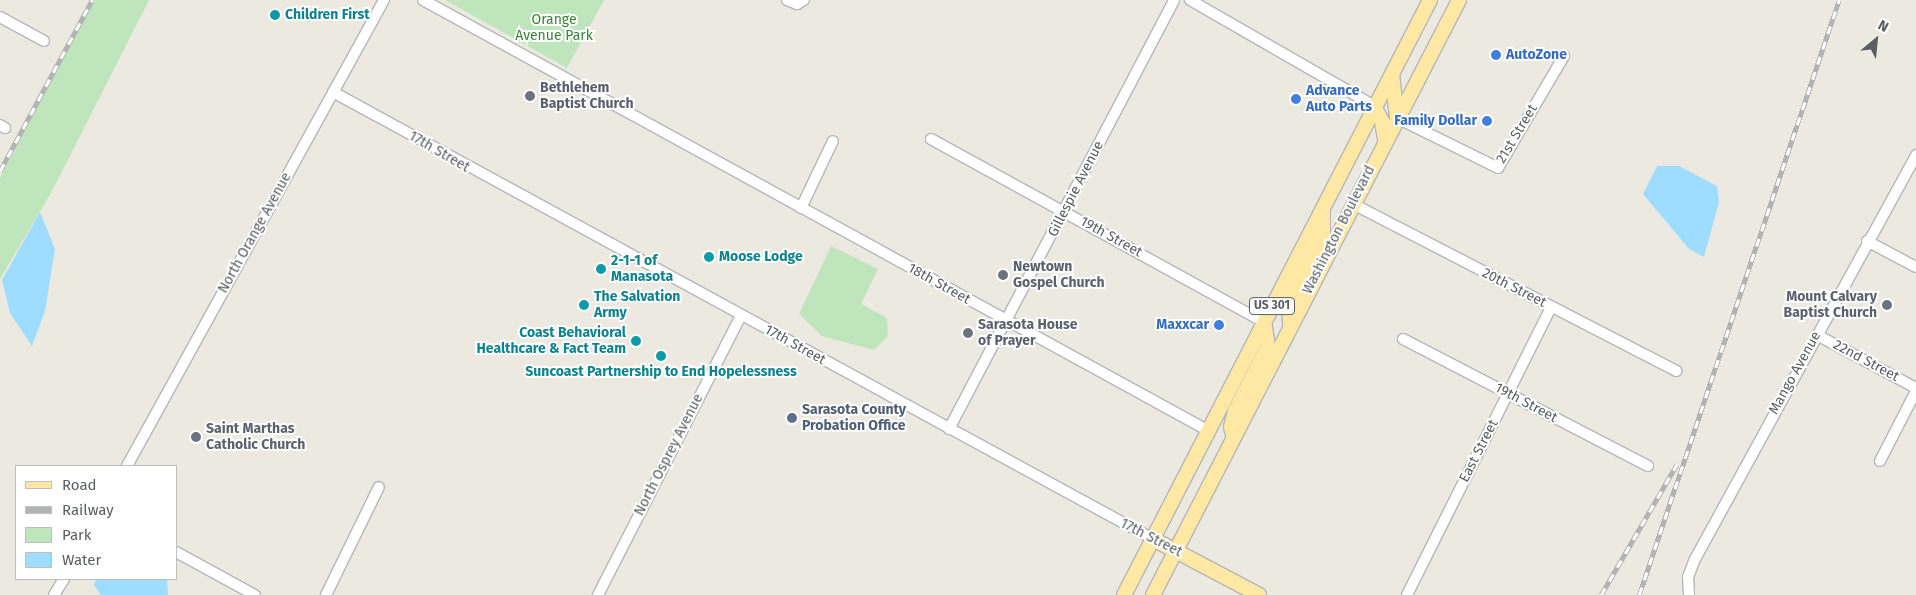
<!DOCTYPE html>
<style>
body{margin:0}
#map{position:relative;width:1916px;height:595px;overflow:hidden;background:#ece9e0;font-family:"Fira Sans",sans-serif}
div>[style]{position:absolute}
.green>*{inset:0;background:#bfe5bc}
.water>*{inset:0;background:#9eddff}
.roads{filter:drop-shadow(1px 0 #b3b7bb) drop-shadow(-1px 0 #b3b7bb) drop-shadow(0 1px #b3b7bb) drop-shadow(0 -1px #b3b7bb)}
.minor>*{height:10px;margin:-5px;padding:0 5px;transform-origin:5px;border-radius:5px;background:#fff}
.major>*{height:14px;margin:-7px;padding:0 7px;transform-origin:7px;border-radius:7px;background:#ffe8a3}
.rail>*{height:4.5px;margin-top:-2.25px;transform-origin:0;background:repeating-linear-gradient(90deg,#fff 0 8px,#b2b3b3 0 16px);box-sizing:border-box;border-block:1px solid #b2b3b3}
.dots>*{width:14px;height:14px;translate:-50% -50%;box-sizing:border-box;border:2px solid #fff;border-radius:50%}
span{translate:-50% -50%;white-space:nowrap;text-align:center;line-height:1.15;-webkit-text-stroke:4px #fff;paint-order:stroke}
.shield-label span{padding:1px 4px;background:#fff;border:1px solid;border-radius:4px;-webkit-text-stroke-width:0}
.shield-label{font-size:12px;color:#595e62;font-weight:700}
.culture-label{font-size:14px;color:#0d838f;font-weight:700}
.left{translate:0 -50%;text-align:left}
.right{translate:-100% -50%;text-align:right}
.park-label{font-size:14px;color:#378534}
.shop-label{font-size:14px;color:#366cbe;font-weight:700}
.worship-label{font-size:14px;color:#5b616d;font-weight:700}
.street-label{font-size:14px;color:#595e62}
.service-label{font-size:14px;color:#4e5e75;font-weight:700}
.legend{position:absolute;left:15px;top:465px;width:162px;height:115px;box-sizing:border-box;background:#fff;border:1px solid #bdbfc0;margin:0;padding:6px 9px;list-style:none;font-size:15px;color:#595e62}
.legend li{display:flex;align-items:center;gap:10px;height:25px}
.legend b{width:25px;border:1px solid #bdbfc0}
.north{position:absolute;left:1851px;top:15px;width:50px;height:50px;-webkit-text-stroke:4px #fff;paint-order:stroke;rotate:28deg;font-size:14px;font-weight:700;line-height:20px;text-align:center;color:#595e62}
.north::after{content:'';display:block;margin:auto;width:18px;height:22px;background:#595e62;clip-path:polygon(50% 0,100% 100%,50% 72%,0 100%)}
</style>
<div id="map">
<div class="green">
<div style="clip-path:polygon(94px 0,149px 0,52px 191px,0 279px,0 178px)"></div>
<div style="clip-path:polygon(445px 0,604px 0,567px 68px)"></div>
<div style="clip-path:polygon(831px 246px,878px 269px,861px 304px,887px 318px,888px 336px,874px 350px,822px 336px,799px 314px)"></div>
</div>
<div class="water">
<div style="clip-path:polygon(1657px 166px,1679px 166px,1717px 186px,1719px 202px,1704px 257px,1689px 249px,1643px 194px)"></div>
<div style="clip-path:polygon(40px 212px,55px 249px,45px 311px,32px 346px,10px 313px,2px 280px)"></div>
<div style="clip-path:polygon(96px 579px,167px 579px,168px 595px,101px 595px,94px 585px)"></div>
</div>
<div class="roads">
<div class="minor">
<div style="left:423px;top:0;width:896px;rotate:28.74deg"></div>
<div style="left:787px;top:0;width:11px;rotate:22deg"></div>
<div style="left:797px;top:4px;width:8px;rotate:-30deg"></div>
<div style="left:1190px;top:0;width:212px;rotate:29.9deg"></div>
<div style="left:0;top:17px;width:50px;rotate:28.6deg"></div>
<div style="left:333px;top:92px;width:934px;rotate:28.6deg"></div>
<div style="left:1397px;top:118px;width:113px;rotate:26.3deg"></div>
<div style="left:1498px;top:168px;width:130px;rotate:-59.5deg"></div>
<div style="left:0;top:125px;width:6px;rotate:31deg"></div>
<div style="left:931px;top:139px;width:380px;rotate:28.8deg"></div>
<div style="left:1353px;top:204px;width:364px;rotate:27.3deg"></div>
<div style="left:801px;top:208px;width:74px;rotate:-64.5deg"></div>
<div style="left:1867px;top:241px;width:55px;rotate:28deg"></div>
<div style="left:1817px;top:335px;width:112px;rotate:28.2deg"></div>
<div style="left:1403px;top:339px;width:276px;rotate:27.4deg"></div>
<div style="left:949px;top:429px;width:484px;rotate:-62.3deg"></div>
<div style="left:1880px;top:461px;width:79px;rotate:-62.8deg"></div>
<div style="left:127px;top:466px;width:532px;rotate:-61.12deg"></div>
<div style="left:176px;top:552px;width:90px;rotate:28.6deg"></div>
<div style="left:54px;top:595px;width:19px;rotate:-58deg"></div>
<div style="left:326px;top:595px;width:120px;rotate:-63.9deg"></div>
<div style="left:598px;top:595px;width:314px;rotate:-62.9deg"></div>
<div style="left:1407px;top:595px;width:322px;rotate:-63.4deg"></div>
<div style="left:1689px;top:595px;width:18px;rotate:-93deg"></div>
<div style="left:1688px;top:577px;width:17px;rotate:-69deg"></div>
<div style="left:1694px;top:561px;width:463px;rotate:-61.3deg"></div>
</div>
<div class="major">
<div style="left:1392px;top:74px;width:44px;rotate:83.5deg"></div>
<div style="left:1374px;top:106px;width:17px;rotate:62deg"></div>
<div style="left:1382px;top:121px;width:20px;rotate:81deg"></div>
<div style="left:1290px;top:324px;width:21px;rotate:-93deg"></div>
<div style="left:1289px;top:303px;width:76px;rotate:-63.4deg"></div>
<div style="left:1323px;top:235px;width:24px;rotate:-90deg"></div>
<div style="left:1233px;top:435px;width:8px;rotate:-104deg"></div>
<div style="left:1231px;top:427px;width:16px;rotate:-76deg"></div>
<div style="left:1235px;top:411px;width:73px;rotate:-63.1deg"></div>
<div style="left:1268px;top:346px;width:24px;rotate:-99deg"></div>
<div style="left:1153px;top:539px;width:120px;rotate:27.8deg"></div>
<div style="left:1124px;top:595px;width:669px;rotate:-62.78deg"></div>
<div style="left:1153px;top:595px;width:669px;rotate:-62.78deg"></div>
</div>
</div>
<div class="rail">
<div style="left:0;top:171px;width:194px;rotate:-61.7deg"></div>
<div style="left:1601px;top:595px;width:151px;rotate:-59.9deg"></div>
<div style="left:1639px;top:595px;width:628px;rotate:-71.42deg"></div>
</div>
<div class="dots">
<div style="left:275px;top:15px;background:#0f9aa8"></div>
<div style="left:1496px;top:55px;background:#3f7fe0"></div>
<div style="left:530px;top:96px;background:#6b7280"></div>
<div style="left:1296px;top:99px;background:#3f7fe0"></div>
<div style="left:1487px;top:121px;background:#3f7fe0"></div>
<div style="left:709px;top:257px;background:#0f9aa8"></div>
<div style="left:601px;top:269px;background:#0f9aa8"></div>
<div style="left:1003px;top:275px;background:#6b7280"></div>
<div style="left:584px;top:305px;background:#0f9aa8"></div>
<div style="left:1887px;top:305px;background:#6b7280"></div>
<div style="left:1219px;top:325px;background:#3f7fe0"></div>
<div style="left:968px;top:333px;background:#6b7280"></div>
<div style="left:636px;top:341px;background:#0f9aa8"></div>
<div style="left:661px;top:356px;background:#0f9aa8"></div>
<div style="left:792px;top:418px;background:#5c6f8a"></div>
<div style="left:196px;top:437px;background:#6b7280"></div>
</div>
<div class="shield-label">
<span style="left:1272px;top:306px">US 301</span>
</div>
<div class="culture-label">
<span class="left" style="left:285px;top:15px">Children First</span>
<span class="left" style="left:719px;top:257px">Moose Lodge</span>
<span class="left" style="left:611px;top:269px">2-1-1 of<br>Manasota</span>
<span class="left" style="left:594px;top:305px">The Salvation<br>Army</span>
<span class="right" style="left:626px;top:341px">Coast Behavioral<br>Healthcare &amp; Fact Team</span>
<span style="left:661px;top:372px">Suncoast Partnership to End Hopelessness</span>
</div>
<div class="park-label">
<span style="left:554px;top:28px">Orange<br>Avenue Park</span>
</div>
<div class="shop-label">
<span class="left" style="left:1506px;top:55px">AutoZone</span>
<span class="left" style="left:1306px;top:99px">Advance<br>Auto Parts</span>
<span class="right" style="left:1477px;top:121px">Family Dollar</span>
<span class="right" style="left:1209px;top:325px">Maxxcar</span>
</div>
<div class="worship-label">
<span class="left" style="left:540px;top:96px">Bethlehem<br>Baptist Church</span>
<span class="left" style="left:1013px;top:275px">Newtown<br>Gospel Church</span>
<span class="right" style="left:1877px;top:305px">Mount Calvary<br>Baptist Church</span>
<span class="left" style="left:978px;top:333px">Sarasota House<br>of Prayer</span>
<span class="left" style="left:206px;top:437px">Saint Marthas<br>Catholic Church</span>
</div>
<div class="street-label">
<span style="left:1517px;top:134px;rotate:-59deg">21st Street</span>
<span style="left:439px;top:152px;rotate:30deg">17th Street</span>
<span style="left:1076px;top:189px;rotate:-63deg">Gillespie Avenue</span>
<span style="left:1339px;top:230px;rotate:-63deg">Washington Boulevard</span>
<span style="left:255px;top:233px;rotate:-61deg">North Orange Avenue</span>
<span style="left:1111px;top:237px;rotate:29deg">19th Street</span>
<span style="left:939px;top:284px;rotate:29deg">18th Street</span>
<span style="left:1514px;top:288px;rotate:27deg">20th Street</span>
<span style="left:795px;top:345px;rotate:29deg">17th Street</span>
<span style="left:1866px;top:361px;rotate:28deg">22nd Street</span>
<span style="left:1795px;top:373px;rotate:-61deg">Mango Avenue</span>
<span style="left:1526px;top:403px;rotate:28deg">19th Street</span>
<span style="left:1479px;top:451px;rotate:-63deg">East Street</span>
<span style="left:669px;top:455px;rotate:-63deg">North Osprey Avenue</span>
<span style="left:1151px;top:538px;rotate:27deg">17th Street</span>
</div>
<div class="service-label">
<span class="left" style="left:802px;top:418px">Sarasota County<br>Probation Office</span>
</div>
<ul class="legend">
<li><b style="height:6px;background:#ffe8a3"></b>Road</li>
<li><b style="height:6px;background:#b2b3b3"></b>Railway</li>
<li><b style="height:14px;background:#bfe5bc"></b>Park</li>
<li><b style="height:14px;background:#9eddff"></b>Water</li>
</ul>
<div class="north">N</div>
</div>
